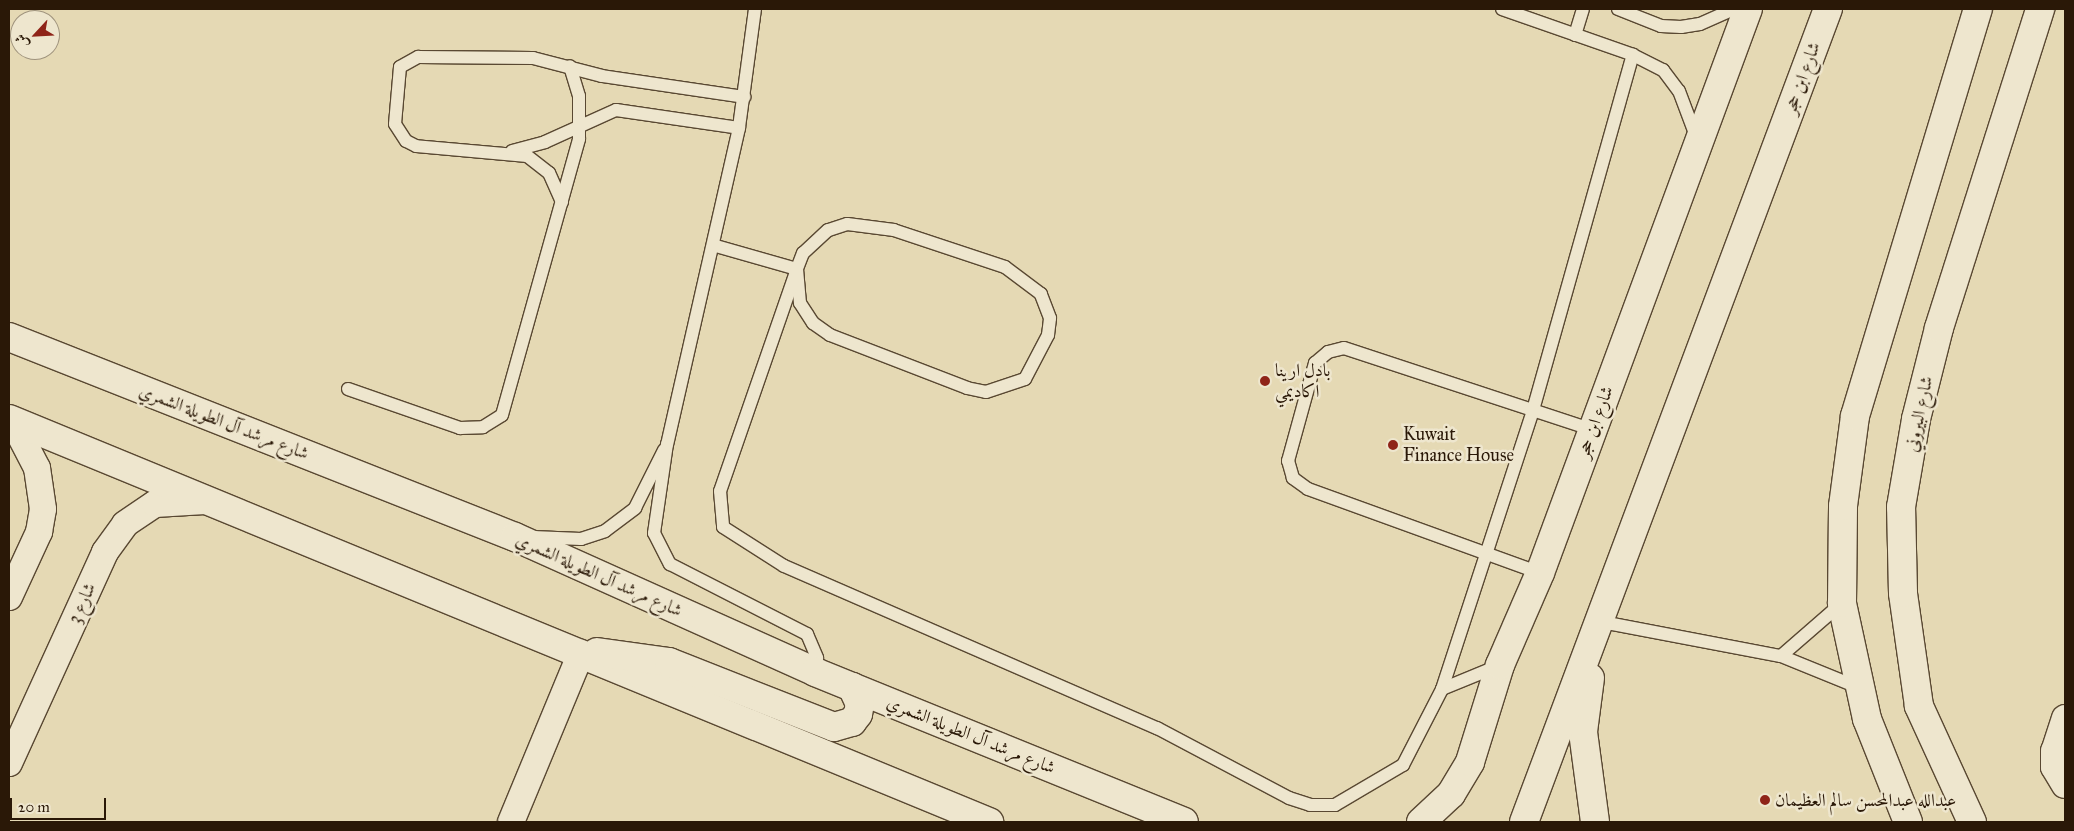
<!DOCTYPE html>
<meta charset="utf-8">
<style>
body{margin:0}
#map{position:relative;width:2074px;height:831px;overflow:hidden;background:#e5d9b4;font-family:"IM FELL Great Primer",Amiri,serif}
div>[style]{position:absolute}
.roads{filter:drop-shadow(1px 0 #594832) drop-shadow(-1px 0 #594832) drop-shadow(0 1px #594832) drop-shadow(0 -1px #594832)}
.service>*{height:12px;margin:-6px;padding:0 6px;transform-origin:6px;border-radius:6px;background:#eee6ce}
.minor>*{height:26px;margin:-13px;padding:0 13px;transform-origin:13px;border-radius:13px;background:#eee6ce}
.tertiary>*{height:28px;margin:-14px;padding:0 14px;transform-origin:14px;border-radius:14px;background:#eee6ce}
.secondary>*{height:28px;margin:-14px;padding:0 14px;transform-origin:14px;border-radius:14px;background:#eee6ce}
.dots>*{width:14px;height:14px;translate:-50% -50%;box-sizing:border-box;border:2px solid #eee6ce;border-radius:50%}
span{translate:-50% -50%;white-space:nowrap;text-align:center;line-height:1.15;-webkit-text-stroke:5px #eee6ce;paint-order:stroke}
.street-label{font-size:18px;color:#2a1807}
.poi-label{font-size:18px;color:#2a1807}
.left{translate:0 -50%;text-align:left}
.frame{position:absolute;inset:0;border:10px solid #2a1807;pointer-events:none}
.north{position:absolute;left:10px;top:10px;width:50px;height:50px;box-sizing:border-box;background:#eee6ce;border:1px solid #a0947e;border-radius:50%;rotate:245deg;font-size:14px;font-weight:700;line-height:20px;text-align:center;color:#2a1807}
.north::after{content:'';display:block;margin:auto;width:18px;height:22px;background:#8f2418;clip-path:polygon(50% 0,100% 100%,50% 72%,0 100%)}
.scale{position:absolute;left:10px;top:798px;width:96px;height:22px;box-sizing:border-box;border:2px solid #2a1807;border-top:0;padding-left:6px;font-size:15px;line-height:18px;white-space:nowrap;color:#2a1807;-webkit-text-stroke:4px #eee6ce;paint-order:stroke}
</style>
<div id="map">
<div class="roads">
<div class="service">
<div style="left:755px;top:9px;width:120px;rotate:97.7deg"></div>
<div style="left:739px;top:128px;width:324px;rotate:102.8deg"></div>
<div style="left:667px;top:444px;width:90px;rotate:98.3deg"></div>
<div style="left:654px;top:533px;width:35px;rotate:63deg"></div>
<div style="left:670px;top:564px;width:154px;rotate:27.1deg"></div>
<div style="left:807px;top:634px;width:26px;rotate:67deg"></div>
<div style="left:817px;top:658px;width:14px;rotate:98deg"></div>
<div style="left:1502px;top:9px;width:139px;rotate:19.3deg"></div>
<div style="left:1633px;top:55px;width:34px;rotate:27deg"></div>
<div style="left:1663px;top:70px;width:26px;rotate:53deg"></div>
<div style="left:1679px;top:91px;width:51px;rotate:69.4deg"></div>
<div style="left:1618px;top:9px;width:46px;rotate:21.6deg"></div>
<div style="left:1661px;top:26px;width:20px;rotate:3deg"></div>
<div style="left:1681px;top:27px;width:19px;rotate:-9deg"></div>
<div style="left:1700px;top:24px;width:37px;rotate:-24deg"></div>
<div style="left:1575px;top:35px;width:27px;rotate:-73deg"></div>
<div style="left:512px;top:151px;width:34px;rotate:-15deg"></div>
<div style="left:545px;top:142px;width:78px;rotate:-24.3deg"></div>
<div style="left:616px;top:110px;width:124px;rotate:8.3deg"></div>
<div style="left:562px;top:202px;width:32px;rotate:-114deg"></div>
<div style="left:549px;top:173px;width:28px;rotate:-142deg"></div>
<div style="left:527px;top:156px;width:111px;rotate:-174.9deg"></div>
<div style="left:416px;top:146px;width:11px;rotate:-153deg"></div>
<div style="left:406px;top:141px;width:20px;rotate:-123deg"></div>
<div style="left:395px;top:124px;width:57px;rotate:-85deg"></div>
<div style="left:400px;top:67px;width:21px;rotate:-29deg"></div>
<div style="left:418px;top:57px;width:115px;rotate:0.5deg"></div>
<div style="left:533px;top:58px;width:71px;rotate:14.6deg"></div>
<div style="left:602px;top:76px;width:144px;rotate:8.4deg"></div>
<div style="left:716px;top:246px;width:84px;rotate:15.9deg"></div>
<div style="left:797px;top:269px;width:34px;rotate:85deg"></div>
<div style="left:800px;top:303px;width:24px;rotate:57deg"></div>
<div style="left:813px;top:323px;width:21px;rotate:35deg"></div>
<div style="left:830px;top:335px;width:147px;rotate:21.1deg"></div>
<div style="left:967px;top:388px;width:19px;rotate:12deg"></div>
<div style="left:986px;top:392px;width:41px;rotate:-18.4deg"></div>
<div style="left:1025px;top:379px;width:50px;rotate:-62.4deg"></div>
<div style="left:1048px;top:335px;width:17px;rotate:-83deg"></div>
<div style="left:1050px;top:318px;width:26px;rotate:-111deg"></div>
<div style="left:1041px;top:294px;width:45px;rotate:-143.1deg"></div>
<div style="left:1005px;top:267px;width:117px;rotate:-161.6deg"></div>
<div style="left:894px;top:230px;width:47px;rotate:-172.7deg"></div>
<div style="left:847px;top:224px;width:20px;rotate:162deg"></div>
<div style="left:828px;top:230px;width:34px;rotate:137deg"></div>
<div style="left:803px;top:253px;width:17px;rotate:111deg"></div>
<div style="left:797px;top:269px;width:235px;rotate:109.1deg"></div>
<div style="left:720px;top:491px;width:36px;rotate:85deg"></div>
<div style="left:723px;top:527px;width:72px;rotate:32.6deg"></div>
<div style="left:784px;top:566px;width:407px;rotate:23.5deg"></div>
<div style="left:1157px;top:728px;width:149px;rotate:27.9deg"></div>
<div style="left:1289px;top:798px;width:22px;rotate:18deg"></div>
<div style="left:1310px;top:805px;width:25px"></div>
<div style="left:1335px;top:805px;width:79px;rotate:-30.5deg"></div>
<div style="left:1403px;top:765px;width:85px;rotate:-62.8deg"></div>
<div style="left:1442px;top:689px;width:293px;rotate:-71.9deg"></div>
<div style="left:1533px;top:410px;width:369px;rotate:-74.3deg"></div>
<div style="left:348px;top:389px;width:119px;rotate:19.2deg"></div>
<div style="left:460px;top:428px;width:23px;rotate:-2deg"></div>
<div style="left:483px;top:427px;width:22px;rotate:-32deg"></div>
<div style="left:502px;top:415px;width:287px;rotate:-74.4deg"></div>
<div style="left:579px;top:139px;width:43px;rotate:-90deg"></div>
<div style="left:579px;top:96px;width:31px;rotate:-107deg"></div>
<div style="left:533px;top:537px;width:48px;rotate:2.4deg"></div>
<div style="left:581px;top:539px;width:25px;rotate:-18deg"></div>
<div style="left:605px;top:531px;width:38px;rotate:-37deg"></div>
<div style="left:635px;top:508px;width:65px;rotate:-63.4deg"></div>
<div style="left:1540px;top:573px;width:247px;rotate:-160.1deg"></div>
<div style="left:1308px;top:489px;width:19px;rotate:-144deg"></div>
<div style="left:1293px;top:478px;width:18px;rotate:-106deg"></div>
<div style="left:1288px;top:461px;width:102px;rotate:-74.6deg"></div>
<div style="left:1315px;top:363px;width:17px;rotate:-40deg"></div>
<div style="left:1328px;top:352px;width:16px;rotate:-14deg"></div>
<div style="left:1344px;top:348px;width:262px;rotate:18.2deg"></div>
<div style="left:1602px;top:622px;width:182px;rotate:10.8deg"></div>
<div style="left:1781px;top:656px;width:85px;rotate:22.1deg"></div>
<div style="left:1781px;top:656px;width:81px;rotate:-41deg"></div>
<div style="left:1442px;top:689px;width:61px;rotate:-22.3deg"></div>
</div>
<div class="minor">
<div style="left:9px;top:597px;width:72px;rotate:-65.2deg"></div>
<div style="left:39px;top:532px;width:23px;rotate:-80deg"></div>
<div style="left:43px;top:509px;width:41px;rotate:-98.3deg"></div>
<div style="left:37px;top:468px;width:54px;rotate:-117.5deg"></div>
<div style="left:2065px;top:718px;width:35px;rotate:108deg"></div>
<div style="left:2054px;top:751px;width:16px;rotate:90deg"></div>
<div style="left:2054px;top:767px;width:21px;rotate:59deg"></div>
<div style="left:9px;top:763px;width:232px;rotate:-65.5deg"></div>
<div style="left:105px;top:552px;width:34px;rotate:-54deg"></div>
<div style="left:125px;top:524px;width:36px;rotate:-34deg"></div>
<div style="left:155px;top:504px;width:50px;rotate:-3.4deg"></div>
<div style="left:511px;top:822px;width:183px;rotate:-67.5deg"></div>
</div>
<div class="tertiary">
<div style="left:1908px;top:822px;width:111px;rotate:-111.7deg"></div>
<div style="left:1867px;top:719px;width:119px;rotate:-102.2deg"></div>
<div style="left:1842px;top:603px;width:97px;rotate:-89.4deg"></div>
<div style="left:1843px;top:506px;width:91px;rotate:-82.4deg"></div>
<div style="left:1855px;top:416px;width:425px;rotate:-73.2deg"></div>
<div style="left:1972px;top:822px;width:128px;rotate:-114.6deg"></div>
<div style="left:1919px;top:706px;width:114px;rotate:-98.1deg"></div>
<div style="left:1903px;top:593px;width:86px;rotate:-91.3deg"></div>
<div style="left:1901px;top:507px;width:89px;rotate:-80.3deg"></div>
<div style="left:1916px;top:419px;width:94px;rotate:-75.8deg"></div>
<div style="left:1939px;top:328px;width:335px;rotate:-72.4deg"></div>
</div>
<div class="secondary">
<div style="left:9px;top:337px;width:544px;rotate:21.57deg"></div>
<div style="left:515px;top:537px;width:329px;rotate:24.2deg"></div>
<div style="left:815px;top:672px;width:398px;rotate:22.1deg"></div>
<div style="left:9px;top:419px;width:1060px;rotate:22.35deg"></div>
<div style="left:597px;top:652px;width:73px;rotate:7.9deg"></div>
<div style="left:669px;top:662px;width:177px;rotate:21.5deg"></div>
<div style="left:834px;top:727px;width:19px;rotate:-16deg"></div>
<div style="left:852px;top:722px;width:10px;rotate:-53deg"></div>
<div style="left:858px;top:714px;width:10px;rotate:-79deg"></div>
<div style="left:860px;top:704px;width:19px;rotate:-115deg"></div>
<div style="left:1590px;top:678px;width:54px;rotate:97.4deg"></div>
<div style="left:1583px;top:732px;width:91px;rotate:82.4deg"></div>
<div style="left:1421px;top:822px;width:41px;rotate:-43deg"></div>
<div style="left:1451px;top:794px;width:37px;rotate:-59deg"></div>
<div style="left:1470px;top:762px;width:102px;rotate:-72.8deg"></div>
<div style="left:1500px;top:665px;width:100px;rotate:-66.5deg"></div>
<div style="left:1540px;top:573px;width:601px;rotate:-69.76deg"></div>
<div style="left:1524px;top:822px;width:868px;rotate:-69.5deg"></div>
</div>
</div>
<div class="dots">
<div style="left:1265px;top:381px;background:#8f2418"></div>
<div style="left:1393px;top:445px;background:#8f2418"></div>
<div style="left:1765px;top:800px;background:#8f2418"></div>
</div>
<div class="street-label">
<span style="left:1802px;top:78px;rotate:-70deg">شارع ابن حجر</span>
<span style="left:1919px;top:414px;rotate:-78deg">شارع البيروني</span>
<span style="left:224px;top:422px;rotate:21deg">شارع مرشد آل الطويلة الشمري</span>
<span style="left:1595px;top:422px;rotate:-70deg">شارع ابن حجر</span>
<span style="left:599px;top:575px;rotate:24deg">شارع مرشد آل الطويلة الشمري</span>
<span style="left:82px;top:603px;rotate:-66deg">شارع 3</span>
<span style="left:971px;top:735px;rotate:22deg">شارع مرشد آل الطويلة الشمري</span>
</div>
<div class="poi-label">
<span class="left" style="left:1275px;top:381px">بادل ارينا<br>اكاديمي</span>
<span class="left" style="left:1403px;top:445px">Kuwait<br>Finance House</span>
<span class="left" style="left:1775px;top:800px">عبدالله عبدالمحسن سالم العظيمان</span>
</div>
<div class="frame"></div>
<div class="north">ش</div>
<div class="scale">20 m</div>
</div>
